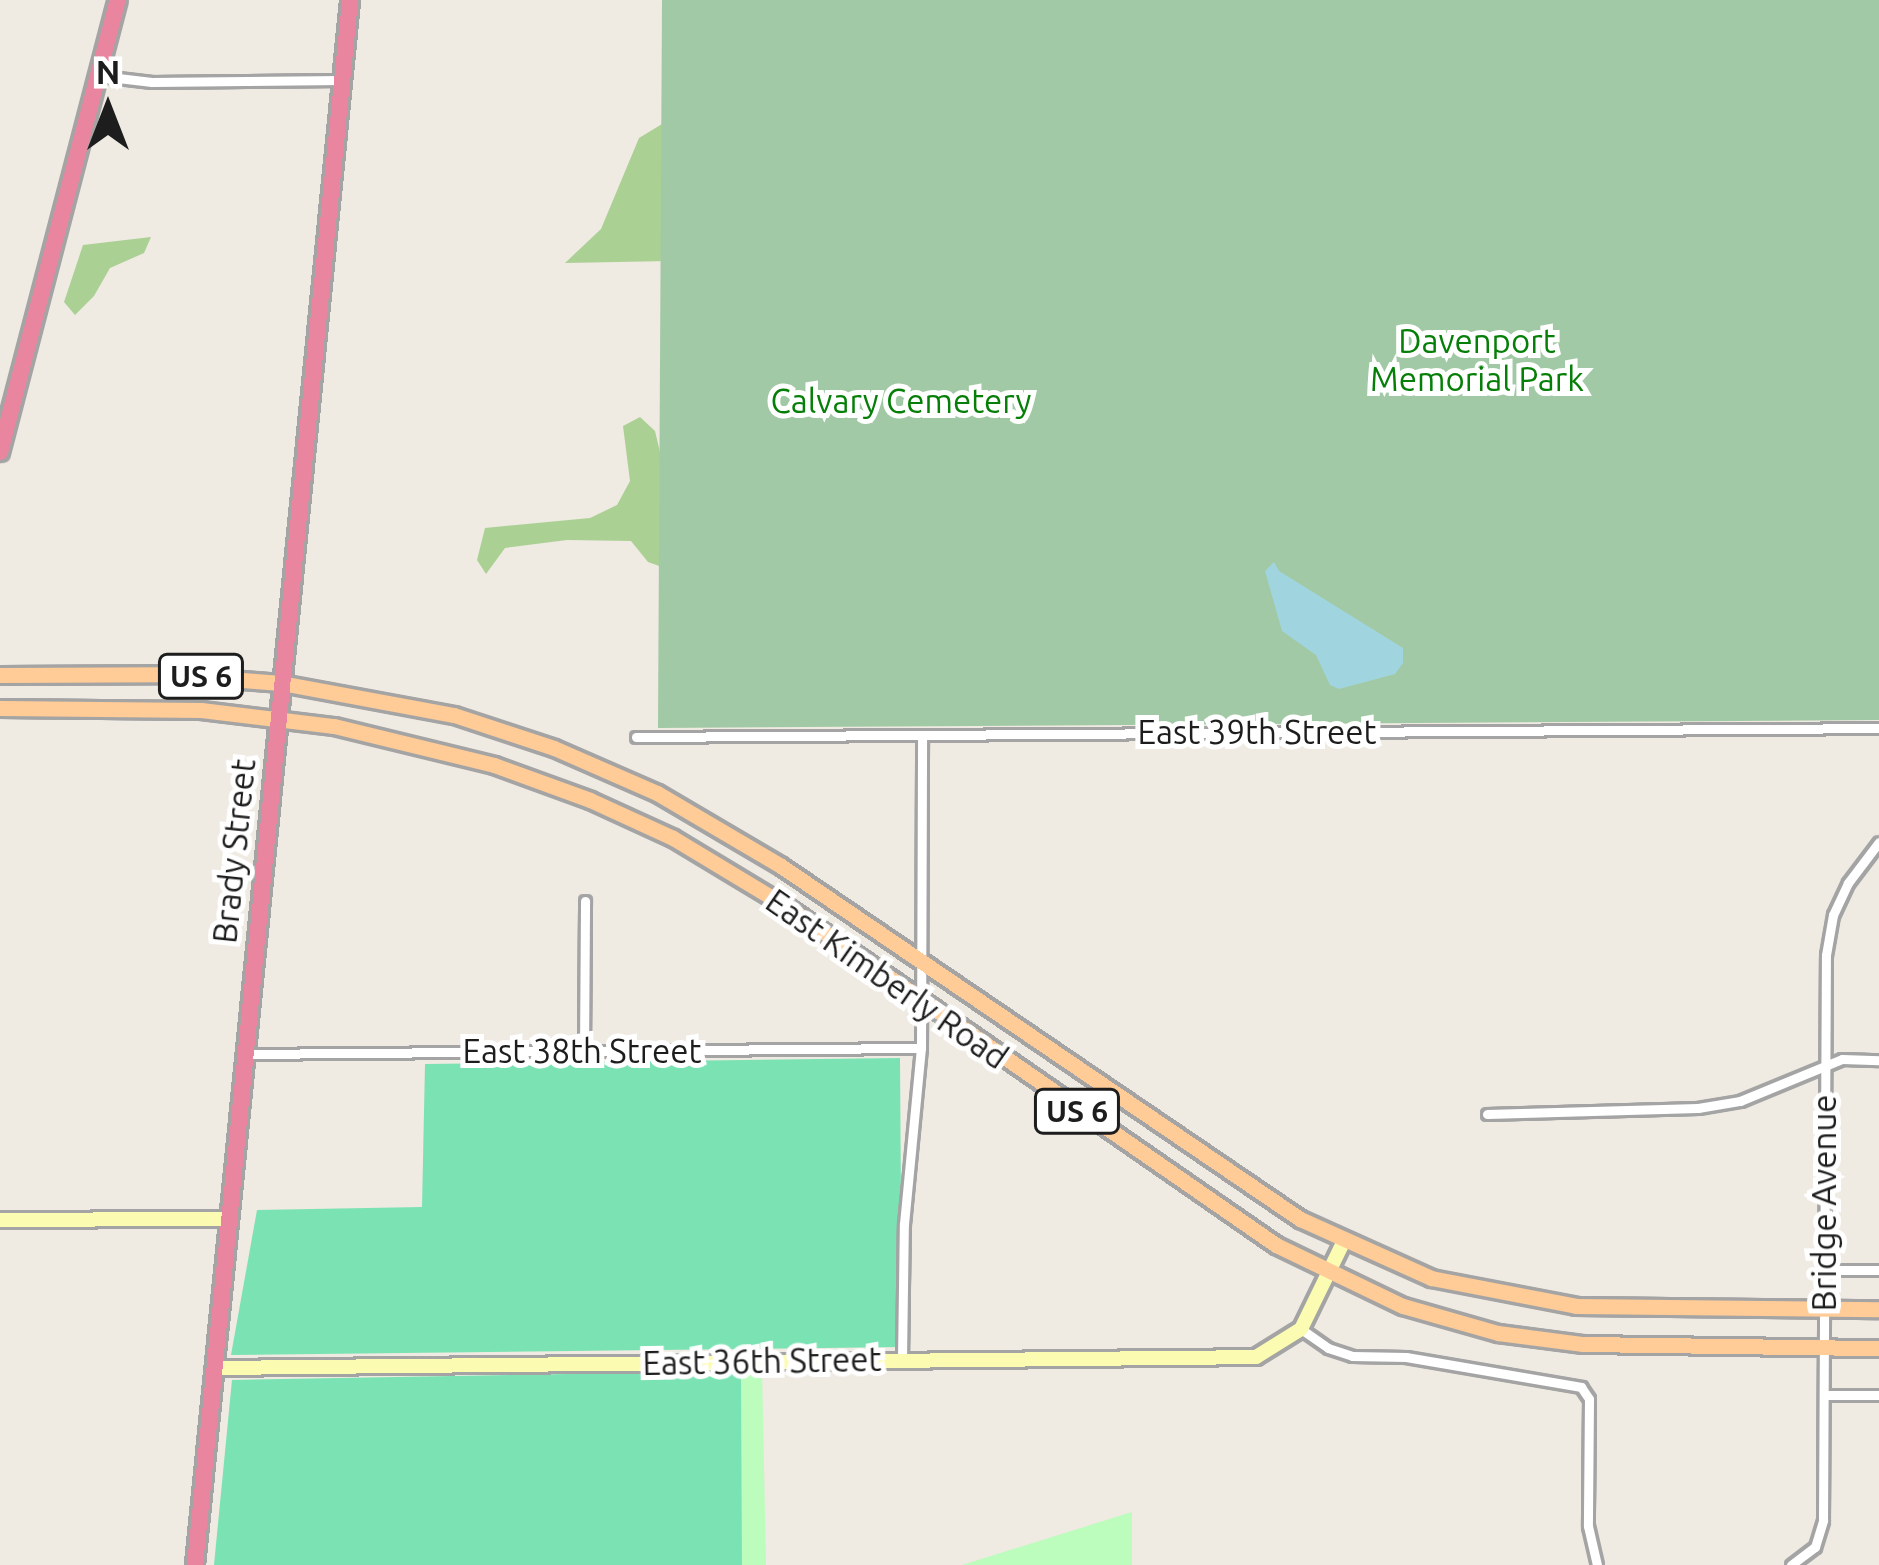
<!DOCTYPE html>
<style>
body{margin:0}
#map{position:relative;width:1879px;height:1565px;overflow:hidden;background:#efeae2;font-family:Ubuntu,sans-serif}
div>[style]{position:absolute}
.forest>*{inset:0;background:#aad094}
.cemetery>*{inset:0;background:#a2c9a5}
.park>*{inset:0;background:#bcfcbd}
.pitch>*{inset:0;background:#7be2b3}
.water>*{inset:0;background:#a0d5df}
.roads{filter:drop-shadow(3px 0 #a4a4a4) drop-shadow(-3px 0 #a4a4a4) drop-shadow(0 3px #a4a4a4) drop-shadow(0 -3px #a4a4a4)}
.street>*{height:9px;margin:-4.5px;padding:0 4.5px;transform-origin:4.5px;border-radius:4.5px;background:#fff}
.secondary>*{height:14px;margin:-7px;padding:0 7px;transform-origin:7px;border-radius:7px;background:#fcfbb2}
.primary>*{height:15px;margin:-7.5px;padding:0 7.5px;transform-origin:7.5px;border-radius:7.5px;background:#ffcb96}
.highway>*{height:16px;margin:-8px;padding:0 8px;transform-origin:8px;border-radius:8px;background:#ea859f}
span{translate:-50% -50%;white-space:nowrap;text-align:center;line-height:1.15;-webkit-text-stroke:10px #fff;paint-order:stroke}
.shield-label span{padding:3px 9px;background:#fff;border:3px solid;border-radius:9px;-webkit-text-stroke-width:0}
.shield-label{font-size:30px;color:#1d1d1d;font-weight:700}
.park-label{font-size:33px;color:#067f08}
.street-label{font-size:33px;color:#1d1d1d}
.north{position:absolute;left:48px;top:48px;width:120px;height:120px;-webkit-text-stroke:9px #fff;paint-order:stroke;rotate:0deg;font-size:33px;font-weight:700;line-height:48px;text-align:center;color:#1d1d1d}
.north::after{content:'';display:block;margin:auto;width:42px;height:54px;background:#1d1d1d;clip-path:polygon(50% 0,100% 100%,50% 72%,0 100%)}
</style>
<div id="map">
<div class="forest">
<div style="clip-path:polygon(672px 118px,669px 261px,565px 263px,601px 229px,639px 138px)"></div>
<div style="clip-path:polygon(151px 237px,144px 253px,110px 268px,94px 296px,75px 315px,64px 302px,83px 245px)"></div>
<div style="clip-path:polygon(640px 417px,655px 431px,671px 498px,676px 572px,648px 562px,631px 541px,567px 540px,505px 548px,486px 574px,477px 560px,485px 528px,590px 518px,617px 505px,630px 481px,623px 426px)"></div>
</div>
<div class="cemetery">
<div style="clip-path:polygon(662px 0,1879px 0,1879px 720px,658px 728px)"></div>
</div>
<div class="park">
<div style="clip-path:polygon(762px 1369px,766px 1565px,742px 1565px,741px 1371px)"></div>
<div style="clip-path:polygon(1132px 1512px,1132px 1565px,962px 1565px)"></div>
</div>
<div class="pitch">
<div style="clip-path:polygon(900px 1058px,902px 1347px,231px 1355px,257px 1210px,422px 1207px,425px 1064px)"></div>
<div style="clip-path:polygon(741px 1371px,742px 1565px,214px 1565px,232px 1380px)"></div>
</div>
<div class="water">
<div style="clip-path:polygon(1274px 562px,1279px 571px,1403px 648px,1403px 663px,1395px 674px,1339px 689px,1330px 685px,1316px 655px,1282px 631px,1265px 571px)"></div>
</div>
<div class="roads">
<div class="street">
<div style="left:101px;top:76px;width:51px;rotate:6.7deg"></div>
<div style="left:152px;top:82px;width:190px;rotate:-0.6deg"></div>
<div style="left:636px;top:737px;width:1243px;rotate:-0.41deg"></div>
<div style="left:584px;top:1052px;width:151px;rotate:-89.6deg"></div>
<div style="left:244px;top:1054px;width:677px;rotate:-0.51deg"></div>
<div style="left:1487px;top:1114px;width:211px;rotate:-1.6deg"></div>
<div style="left:1698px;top:1108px;width:43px;rotate:-9.5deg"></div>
<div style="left:1740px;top:1101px;width:110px;rotate:-22.4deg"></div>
<div style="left:1842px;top:1059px;width:37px;rotate:2deg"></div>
<div style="left:1823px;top:1270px;width:56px"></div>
<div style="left:1301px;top:1329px;width:33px;rotate:35deg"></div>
<div style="left:1328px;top:1348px;width:25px;rotate:18deg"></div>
<div style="left:1352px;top:1356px;width:54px;rotate:1.1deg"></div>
<div style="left:1406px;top:1357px;width:178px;rotate:9.7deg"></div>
<div style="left:1581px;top:1387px;width:14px;rotate:56deg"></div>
<div style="left:1589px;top:1399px;width:127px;rotate:90.5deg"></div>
<div style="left:1588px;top:1526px;width:40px;rotate:77deg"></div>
<div style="left:902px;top:1359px;width:135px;rotate:-89.2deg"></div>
<div style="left:904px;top:1224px;width:177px;rotate:-84.5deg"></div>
<div style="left:921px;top:1048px;width:313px;rotate:-89.8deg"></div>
<div style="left:1824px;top:1395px;width:55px"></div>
<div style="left:1791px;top:1565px;width:30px;rotate:-37deg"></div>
<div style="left:1815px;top:1547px;width:28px;rotate:-73deg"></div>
<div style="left:1823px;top:1520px;width:565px;rotate:-89.7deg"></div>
<div style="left:1826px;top:955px;width:41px;rotate:-80.1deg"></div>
<div style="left:1833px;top:915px;width:35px;rotate:-65deg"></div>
<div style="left:1848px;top:883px;width:51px;rotate:-52.9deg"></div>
</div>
<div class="secondary">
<div style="left:0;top:1220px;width:228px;rotate:-0.3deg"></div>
<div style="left:214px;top:1368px;width:1042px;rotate:-0.6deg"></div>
<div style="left:1256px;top:1357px;width:53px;rotate:-31.9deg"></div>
<div style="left:1301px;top:1329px;width:98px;rotate:-64deg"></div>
</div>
<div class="primary">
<div style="left:0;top:675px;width:166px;rotate:-0.3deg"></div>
<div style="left:166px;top:674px;width:115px;rotate:4.5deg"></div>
<div style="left:281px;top:683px;width:176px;rotate:10.5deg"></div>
<div style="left:454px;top:715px;width:105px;rotate:18.3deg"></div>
<div style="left:554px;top:748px;width:112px;rotate:23.6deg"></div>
<div style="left:657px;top:793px;width:144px;rotate:30.5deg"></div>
<div style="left:781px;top:866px;width:628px;rotate:34.22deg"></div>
<div style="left:1300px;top:1219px;width:144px;rotate:24.2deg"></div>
<div style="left:1431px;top:1278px;width:148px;rotate:10.9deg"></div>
<div style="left:1576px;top:1306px;width:303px;rotate:0.6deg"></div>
<div style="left:0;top:708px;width:201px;rotate:0.6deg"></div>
<div style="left:201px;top:710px;width:134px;rotate:6.9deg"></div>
<div style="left:334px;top:726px;width:165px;rotate:13.7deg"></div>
<div style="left:494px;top:765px;width:102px;rotate:20deg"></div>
<div style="left:590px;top:800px;width:91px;rotate:24.6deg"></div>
<div style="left:673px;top:838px;width:135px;rotate:31.1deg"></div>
<div style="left:789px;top:908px;width:592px;rotate:34.68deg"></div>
<div style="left:1276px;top:1245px;width:141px;rotate:25.7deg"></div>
<div style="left:1403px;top:1306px;width:99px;rotate:15.9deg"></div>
<div style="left:1498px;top:1333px;width:86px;rotate:7.4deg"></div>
<div style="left:1583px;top:1344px;width:296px;rotate:0.8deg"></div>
</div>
<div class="highway">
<div style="left:0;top:452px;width:467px;rotate:-75.4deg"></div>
<div style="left:195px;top:1565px;width:1573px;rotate:-84.34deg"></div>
</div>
</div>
<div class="shield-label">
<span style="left:201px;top:676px">US 6</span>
<span style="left:1077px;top:1111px">US 6</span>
</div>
<div class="park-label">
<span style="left:1477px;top:360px">Davenport<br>Memorial Park</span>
<span style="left:901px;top:401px">Calvary Cemetery</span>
</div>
<div class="street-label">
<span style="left:1257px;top:732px">East 39th Street</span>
<span style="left:234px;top:851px;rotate:-84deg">Brady Street</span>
<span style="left:887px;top:979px;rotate:35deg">East Kimberly Road</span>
<span style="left:582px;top:1051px">East 38th Street</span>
<span style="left:1824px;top:1203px;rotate:-90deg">Bridge Avenue</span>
<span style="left:762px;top:1361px;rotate:-1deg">East 36th Street</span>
</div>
<div class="north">N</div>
</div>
